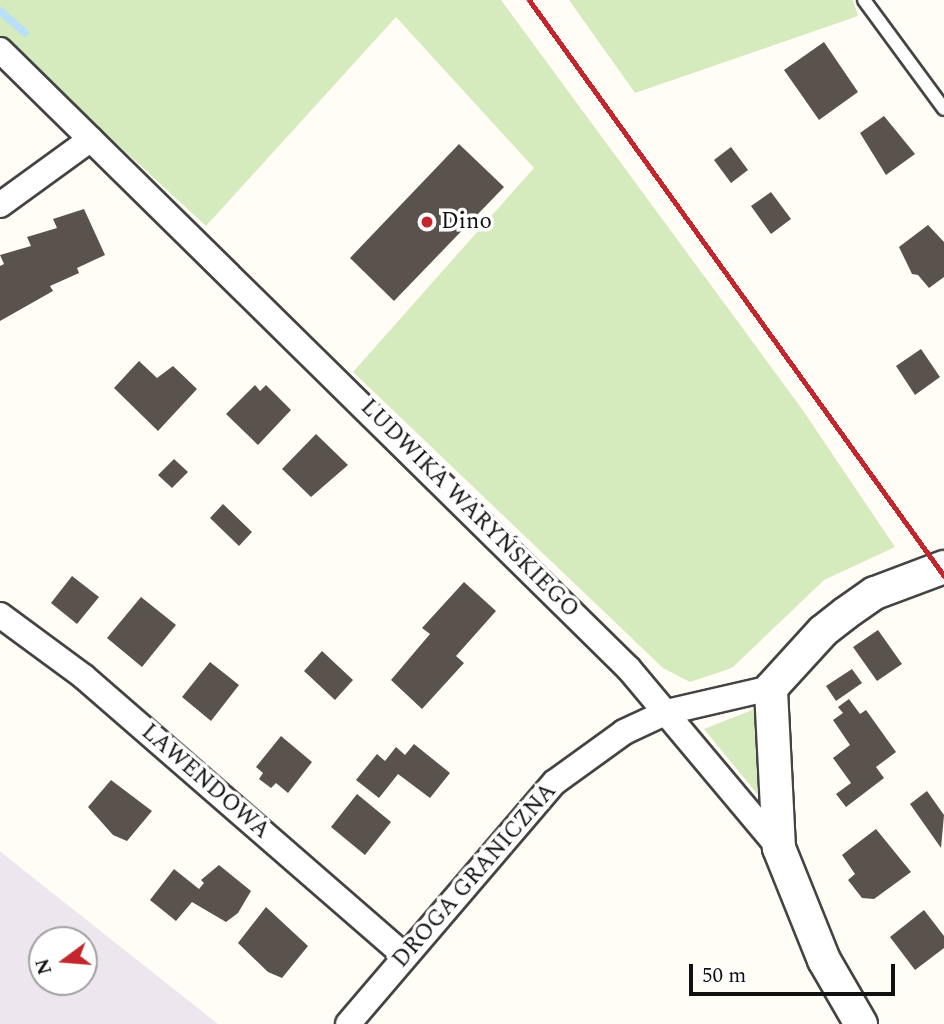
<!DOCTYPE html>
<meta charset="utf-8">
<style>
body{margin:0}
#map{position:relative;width:944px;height:1024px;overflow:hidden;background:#fffdf5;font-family:Spectral,serif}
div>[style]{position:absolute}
.industrial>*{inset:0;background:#eee6ef}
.green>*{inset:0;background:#d5ebbd}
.stream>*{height:8px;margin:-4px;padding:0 4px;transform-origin:4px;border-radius:4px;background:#b9e0f7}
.building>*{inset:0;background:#5a524d}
.roads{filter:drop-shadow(2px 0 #444) drop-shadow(-2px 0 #444) drop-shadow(0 2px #444) drop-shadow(0 -2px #444)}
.service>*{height:12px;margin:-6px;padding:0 6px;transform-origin:6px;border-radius:6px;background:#fff}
.minor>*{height:24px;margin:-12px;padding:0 12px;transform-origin:12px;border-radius:12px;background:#fff}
.tertiary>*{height:32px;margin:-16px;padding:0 16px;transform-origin:16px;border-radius:16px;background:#fff}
.rail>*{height:5px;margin:-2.5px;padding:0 2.5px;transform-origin:2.5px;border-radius:2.5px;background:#c4262e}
.dots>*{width:19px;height:19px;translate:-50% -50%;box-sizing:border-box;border:4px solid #fff;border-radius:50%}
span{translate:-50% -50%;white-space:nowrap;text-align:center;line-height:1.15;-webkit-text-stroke:7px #fff;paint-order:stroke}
.poi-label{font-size:23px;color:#111}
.left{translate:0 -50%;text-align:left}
.street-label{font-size:23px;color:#111}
.north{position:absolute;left:28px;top:926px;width:70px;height:70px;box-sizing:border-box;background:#fff;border:2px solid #a0a0a0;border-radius:50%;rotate:254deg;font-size:19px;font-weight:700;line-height:28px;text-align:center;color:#111}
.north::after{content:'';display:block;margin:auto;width:24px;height:32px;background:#c4262e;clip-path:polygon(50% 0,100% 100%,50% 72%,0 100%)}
.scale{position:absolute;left:689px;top:964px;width:206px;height:32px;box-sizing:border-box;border:4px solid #111;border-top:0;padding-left:9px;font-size:21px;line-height:24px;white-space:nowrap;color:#111;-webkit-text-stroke:5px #fff;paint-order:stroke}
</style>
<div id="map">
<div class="industrial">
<div style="clip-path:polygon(evenodd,0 851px,26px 872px,218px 1024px,0 1024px,0 851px,42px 940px,84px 940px,84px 982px,42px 982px,42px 940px)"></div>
</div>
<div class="green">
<div style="clip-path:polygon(0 0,501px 0,802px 409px,895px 547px,824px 580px,732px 668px,690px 682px,663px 668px,353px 372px,534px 168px,396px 17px,206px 226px,0 36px)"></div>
<div style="clip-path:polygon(569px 0,853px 0,858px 16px,635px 93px)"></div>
<div style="clip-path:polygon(760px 707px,763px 801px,704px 729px)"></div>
</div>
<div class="stream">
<div style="left:0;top:11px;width:33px;rotate:41deg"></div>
</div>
<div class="building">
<div style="clip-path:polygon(824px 42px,858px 92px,819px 120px,784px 70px)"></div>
<div style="clip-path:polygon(884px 116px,915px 154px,886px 175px,860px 133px)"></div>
<div style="clip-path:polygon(459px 144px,504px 187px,394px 301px,350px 258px)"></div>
<div style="clip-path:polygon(731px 147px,748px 170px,731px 183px,714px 160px)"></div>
<div style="clip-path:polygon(771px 192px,791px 219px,771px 234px,751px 206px)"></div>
<div style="clip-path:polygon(84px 209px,105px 255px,77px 268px,79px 273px,50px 286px,53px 291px,0 321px,0 266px,4px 264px,0 255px,31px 246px,27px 237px,57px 228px,53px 219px)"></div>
<div style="clip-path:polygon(928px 225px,944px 242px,944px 277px,929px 288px,918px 275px,912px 274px,899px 247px)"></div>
<div style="clip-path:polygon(921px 349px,940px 377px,915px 395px,896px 366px)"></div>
<div style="clip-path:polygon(139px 361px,157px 378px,173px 366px,197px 389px,158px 431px,114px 388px)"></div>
<div style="clip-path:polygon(255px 385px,260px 391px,266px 385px,291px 410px,258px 445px,226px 414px)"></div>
<div style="clip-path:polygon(316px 434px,348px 465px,311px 497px,282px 469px)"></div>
<div style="clip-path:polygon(174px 459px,188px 472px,172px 488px,158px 475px)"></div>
<div style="clip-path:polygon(223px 504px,252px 532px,239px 546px,210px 518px)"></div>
<div style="clip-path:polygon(72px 576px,99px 597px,77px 624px,51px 603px)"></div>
<div style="clip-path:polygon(464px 582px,496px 611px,456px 656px,464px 663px,422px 709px,391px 680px,430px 634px,422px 628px)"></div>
<div style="clip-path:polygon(141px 597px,176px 625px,142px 667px,107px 638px)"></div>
<div style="clip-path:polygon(878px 630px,902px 664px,877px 681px,853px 647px)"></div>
<div style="clip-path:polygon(322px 651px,353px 680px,335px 700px,304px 671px)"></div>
<div style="clip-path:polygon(210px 662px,239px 685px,211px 721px,182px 697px)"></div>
<div style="clip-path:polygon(852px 669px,862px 683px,836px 701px,826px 686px)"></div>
<div style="clip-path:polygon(849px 699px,860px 714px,866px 710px,896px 752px,876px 767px,884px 778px,846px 807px,836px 794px,851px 783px,833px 758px,850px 745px,833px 720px,843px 713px,838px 707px)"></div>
<div style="clip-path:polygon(281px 736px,312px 762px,288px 793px,276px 783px,271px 788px,259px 779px,263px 773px,256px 767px)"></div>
<div style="clip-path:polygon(414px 744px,450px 773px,430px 798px,398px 774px,379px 798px,356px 780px,377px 754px,385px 761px,396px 747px,405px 755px)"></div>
<div style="clip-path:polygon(111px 780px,152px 811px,127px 841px,113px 835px,88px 807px)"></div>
<div style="clip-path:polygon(927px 791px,944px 815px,941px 848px,910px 804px)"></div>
<div style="clip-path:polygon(357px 794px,391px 822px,365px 855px,331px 827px)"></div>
<div style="clip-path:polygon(876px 829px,911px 872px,874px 899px,862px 898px,848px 880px,855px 874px,842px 855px)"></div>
<div style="clip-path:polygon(219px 865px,251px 891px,238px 913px,226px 922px,192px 902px,176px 921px,150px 900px,174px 869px,199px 889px,204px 883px,201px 880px)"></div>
<div style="clip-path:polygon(266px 907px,308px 946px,282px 978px,268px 972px,238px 943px)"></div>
<div style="clip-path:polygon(924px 910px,944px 936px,944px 948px,915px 970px,890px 937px)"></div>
</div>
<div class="roads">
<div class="service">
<div style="left:864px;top:0;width:135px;rotate:53.7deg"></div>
</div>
<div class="minor">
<div style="left:0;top:50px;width:882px;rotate:44.54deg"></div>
<div style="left:629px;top:669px;width:234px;rotate:50deg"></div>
<div style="left:0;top:205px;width:112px;rotate:-36deg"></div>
<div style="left:0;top:615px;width:104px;rotate:36.4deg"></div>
<div style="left:84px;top:677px;width:424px;rotate:41deg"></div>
<div style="left:348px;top:1024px;width:318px;rotate:-49.5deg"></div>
<div style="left:555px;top:782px;width:85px;rotate:-35.9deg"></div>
<div style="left:624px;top:732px;width:47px;rotate:-24.9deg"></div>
<div style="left:667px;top:712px;width:107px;rotate:-13deg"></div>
</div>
<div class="tertiary">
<div style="left:861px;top:1024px;width:74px;rotate:-120deg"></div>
<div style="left:824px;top:960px;width:121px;rotate:-111.9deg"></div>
<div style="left:779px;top:848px;width:160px;rotate:-92.9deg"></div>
<div style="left:771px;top:688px;width:77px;rotate:-47.6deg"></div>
<div style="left:823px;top:631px;width:29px;rotate:-38deg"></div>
<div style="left:846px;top:613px;width:35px;rotate:-35deg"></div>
<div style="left:875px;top:593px;width:74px;rotate:-20.6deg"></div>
</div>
</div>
<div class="rail">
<div style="left:529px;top:0;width:710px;rotate:54.23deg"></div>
</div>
<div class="dots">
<div style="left:427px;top:222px;background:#c4262e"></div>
</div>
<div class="poi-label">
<span class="left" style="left:441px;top:222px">Dino</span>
</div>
<div class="street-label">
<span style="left:469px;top:509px;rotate:45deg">LUDWIKA WARYŃSKIEGO</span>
<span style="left:205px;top:782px;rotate:41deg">LAWENDOWA</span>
<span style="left:475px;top:876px;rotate:-49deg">DROGA GRANICZNA</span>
</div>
<div class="north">N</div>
<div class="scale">50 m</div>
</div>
